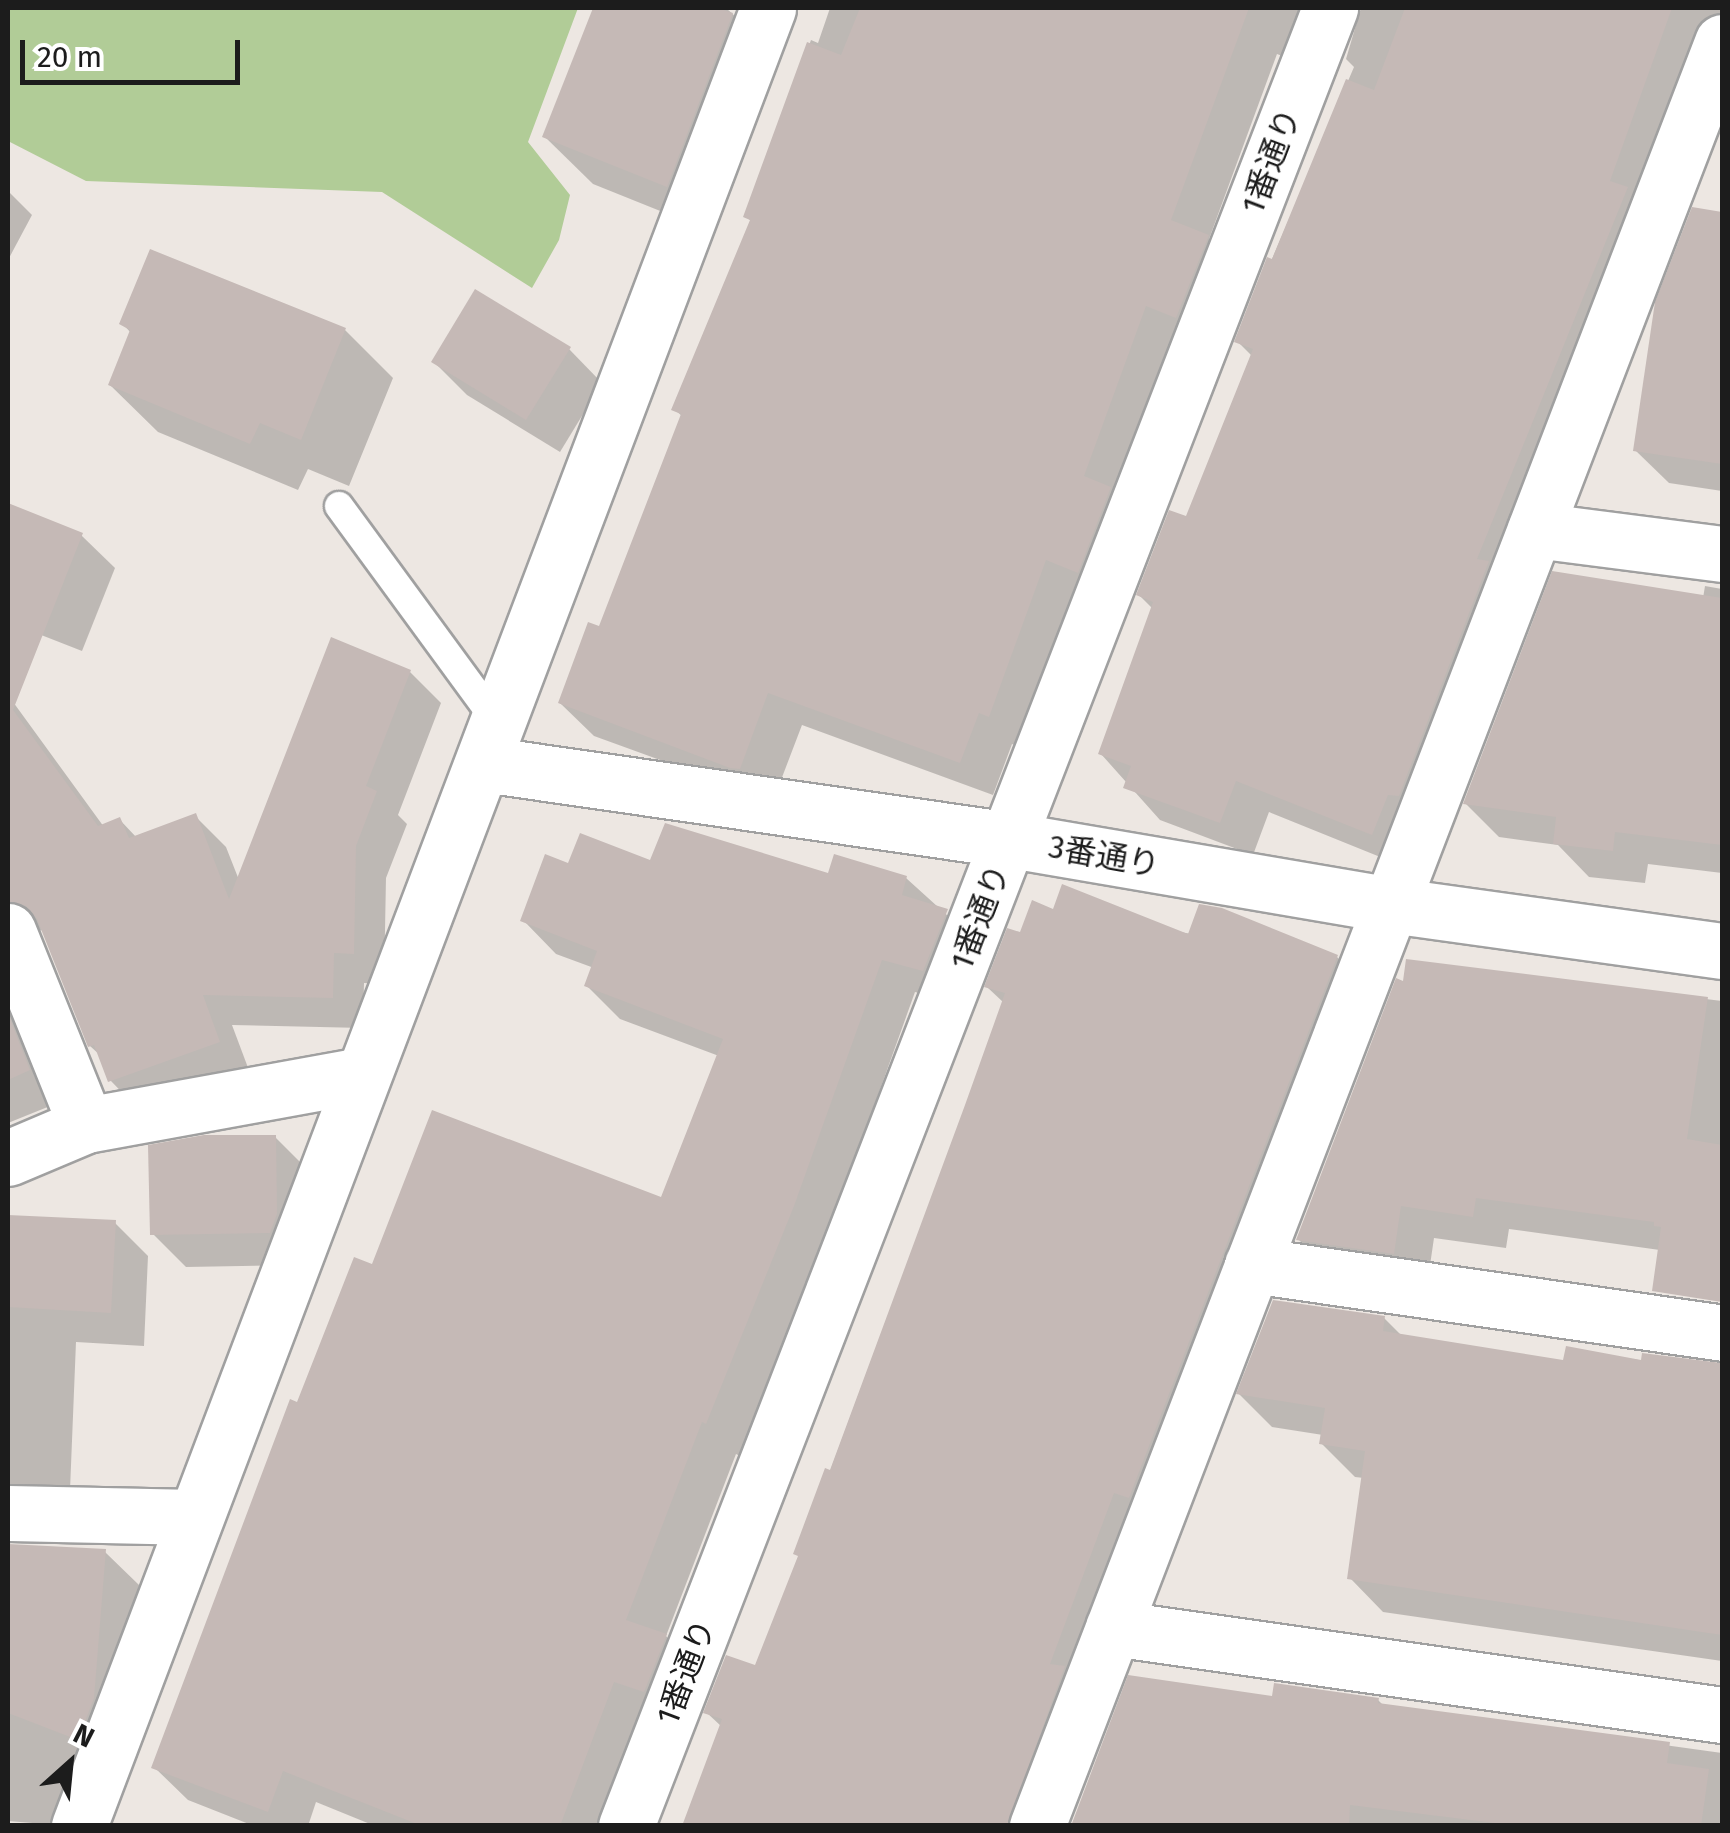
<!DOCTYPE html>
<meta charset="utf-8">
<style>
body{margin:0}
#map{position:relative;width:1730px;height:1833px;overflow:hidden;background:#ede7e2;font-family:"Fira Sans","Noto Sans JP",sans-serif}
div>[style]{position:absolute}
.forest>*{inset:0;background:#b1cc97}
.shadow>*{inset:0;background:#0003}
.building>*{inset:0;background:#c5b9b6}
.roads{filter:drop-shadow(2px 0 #a0a0a0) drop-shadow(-2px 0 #a0a0a0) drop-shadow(0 2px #a0a0a0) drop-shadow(0 -2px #a0a0a0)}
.service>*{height:28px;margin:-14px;padding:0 14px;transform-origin:14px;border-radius:14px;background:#fff}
.minor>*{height:55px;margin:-27.5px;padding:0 27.5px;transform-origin:27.5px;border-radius:27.5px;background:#fff}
span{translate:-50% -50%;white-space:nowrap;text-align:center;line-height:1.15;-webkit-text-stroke:8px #fff;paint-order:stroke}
.street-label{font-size:32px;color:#1c1c1c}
.frame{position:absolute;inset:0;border:10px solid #1c1c1c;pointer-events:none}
.north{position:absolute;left:20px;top:1713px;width:100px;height:100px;-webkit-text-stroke:8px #fff;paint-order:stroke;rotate:27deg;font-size:28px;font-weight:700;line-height:40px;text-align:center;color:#1c1c1c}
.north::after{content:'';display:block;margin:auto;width:35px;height:45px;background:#1c1c1c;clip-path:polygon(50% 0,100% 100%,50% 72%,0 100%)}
.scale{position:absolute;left:20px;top:40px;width:220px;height:45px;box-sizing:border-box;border:5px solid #1c1c1c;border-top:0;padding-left:12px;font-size:30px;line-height:35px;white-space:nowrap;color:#1c1c1c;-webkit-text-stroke:8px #fff;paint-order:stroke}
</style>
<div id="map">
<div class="forest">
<div style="clip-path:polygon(8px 8px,578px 8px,528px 142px,570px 195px,559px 240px,532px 288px,382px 192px,86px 181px,8px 141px)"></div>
</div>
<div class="shadow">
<div style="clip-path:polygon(596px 8px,726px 8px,781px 58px,715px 233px,593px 184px,545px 137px)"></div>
<div style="clip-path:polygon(830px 8px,1722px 8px,1722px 76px,1405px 867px,1269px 812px,1253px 855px,1160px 820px,1101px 754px,1153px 609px,1139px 595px,1187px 519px,1253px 357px,1237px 341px,1354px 67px,1346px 59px,1361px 8px,1343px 17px,1318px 70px,1277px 54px,1209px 239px,1241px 270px,1022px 748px,1012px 744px,993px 795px,802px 725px,773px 801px,594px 736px,560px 703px,600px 629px,683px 417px,674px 409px,752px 222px,746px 216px,811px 40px,818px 43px)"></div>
<div style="clip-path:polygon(8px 191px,32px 215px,8px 260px)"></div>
<div style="clip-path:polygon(1694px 210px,1722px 214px,1722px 491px,1669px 483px,1635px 450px)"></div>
<div style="clip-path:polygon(122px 323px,345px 330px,393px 378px,349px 486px,308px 469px,298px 490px,158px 432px,110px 385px,131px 333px)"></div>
<div style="clip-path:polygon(569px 349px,602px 383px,560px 452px,467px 395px,434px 362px)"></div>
<div style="clip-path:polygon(8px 506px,81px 535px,115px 568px,82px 651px,8px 622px)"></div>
<div style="clip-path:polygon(1705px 586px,1722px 589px,1722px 873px,1648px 864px,1645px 883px,1589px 877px,1558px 845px,1499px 837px,1466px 804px,1703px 598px)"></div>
<div style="clip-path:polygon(410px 672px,441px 703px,398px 815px,407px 824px,386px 878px,384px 984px,364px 983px,363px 1028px,232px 1025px,250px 1073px,141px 1112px,110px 1080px,101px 1056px,90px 1046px,44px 930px,29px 932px,8px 959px,8px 695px,104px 827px,120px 820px,137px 838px,195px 816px,226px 847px,239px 880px)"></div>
<div style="clip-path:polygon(652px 863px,906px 878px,980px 945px,957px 1003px,915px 992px,826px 1240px,740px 1456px,736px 1454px,666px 1636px,699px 1669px,605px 1826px,375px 1826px,316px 1802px,308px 1826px,254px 1826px,188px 1800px,154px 1767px,298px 1405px,374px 1267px,663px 1200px,719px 1056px,620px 1019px,587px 986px,594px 968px,556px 954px,523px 920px,569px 867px)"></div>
<div style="clip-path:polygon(1054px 912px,1337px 957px,1370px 990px,1033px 1826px,684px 1826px,722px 1727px,706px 1712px,757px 1668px,1004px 1003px,987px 987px,1022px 935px)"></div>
<div style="clip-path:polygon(1408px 962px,1722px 1001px,1722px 1277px,1695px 1273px,1674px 1252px,1509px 1229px,1506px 1248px,1434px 1238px,1427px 1286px,1331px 1272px,1298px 1239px,1405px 985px)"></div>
<div style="clip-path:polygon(8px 963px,60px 1102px,8px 1123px)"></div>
<div style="clip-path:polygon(275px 1137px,309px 1171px,304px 1265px,186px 1267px,153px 1234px)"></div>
<div style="clip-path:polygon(8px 1217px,115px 1223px,148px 1256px,144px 1346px,76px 1342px,69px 1515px,15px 1530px,9px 1547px,105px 1552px,139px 1585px,127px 1732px,69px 1826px,8px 1821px)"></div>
<div style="clip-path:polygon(1384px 1318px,1404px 1338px,1565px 1363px,1568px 1349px,1722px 1373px,1722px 1661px,1383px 1612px,1350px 1578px,1364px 1478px,1355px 1477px,1322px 1444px,1323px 1435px,1272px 1427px,1239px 1394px)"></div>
<div style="clip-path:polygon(1275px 1699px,1378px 1700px,1384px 1706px,1722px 1753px,1722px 1826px,1081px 1826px)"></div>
</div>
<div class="building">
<div style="clip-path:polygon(593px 8px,718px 8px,733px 13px,667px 187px,542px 137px)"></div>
<div style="clip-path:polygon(860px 8px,1249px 8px,1171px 220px,1209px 235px,1176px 318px,1146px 306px,1084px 476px,1111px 487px,1078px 573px,1046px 560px,989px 717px,979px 713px,960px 763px,768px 693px,740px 769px,730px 768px,558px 703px,588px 622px,599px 626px,681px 414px,671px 410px,750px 220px,743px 217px,807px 42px,841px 55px)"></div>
<div style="clip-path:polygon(1405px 8px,1672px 8px,1610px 181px,1628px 187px,1477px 559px,1489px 561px,1399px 796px,1388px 795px,1372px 835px,1236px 781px,1220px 823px,1123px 788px,1131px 766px,1098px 754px,1153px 602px,1136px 595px,1169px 510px,1186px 516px,1253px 349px,1234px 342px,1267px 257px,1272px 259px,1346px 79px,1374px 90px)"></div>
<div style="clip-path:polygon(1692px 207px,1722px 212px,1722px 464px,1633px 451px,1655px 302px)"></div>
<div style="clip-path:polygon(150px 249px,346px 328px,301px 440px,260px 423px,250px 444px,108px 385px,130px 330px,119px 324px)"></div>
<div style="clip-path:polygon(475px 289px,571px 347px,526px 420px,431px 362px)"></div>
<div style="clip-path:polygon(8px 503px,83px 533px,13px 710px,98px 826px,120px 817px,129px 838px,196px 813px,229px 899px,331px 637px,411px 670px,366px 786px,377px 791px,356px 846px,354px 954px,334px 953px,333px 998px,203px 995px,220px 1042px,108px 1082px,94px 1045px,88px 1047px,37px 919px,26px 906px,8px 901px)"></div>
<div style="clip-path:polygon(1552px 571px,1722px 598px,1722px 845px,1615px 832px,1613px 851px,1553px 844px,1556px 817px,1463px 804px)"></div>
<div style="clip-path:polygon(665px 823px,828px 873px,834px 854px,907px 876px,902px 895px,948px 909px,923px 971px,882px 960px,794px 1206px,706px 1424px,702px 1422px,626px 1620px,667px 1634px,644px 1692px,614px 1682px,560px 1826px,422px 1826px,283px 1771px,268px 1812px,151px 1768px,290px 1399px,297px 1402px,354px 1257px,372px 1264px,432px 1110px,661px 1197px,723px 1039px,584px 986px,597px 951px,520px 921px,545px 854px,568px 863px,580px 833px,650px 860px)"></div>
<div style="clip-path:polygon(1062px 884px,1188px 934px,1199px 904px,1222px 908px,1338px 955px,1129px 1498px,1114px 1493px,1050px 1664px,1065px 1666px,1007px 1826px,682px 1826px,722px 1719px,703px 1713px,726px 1655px,755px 1665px,798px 1556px,793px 1554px,825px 1468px,830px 1470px,965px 1105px,1005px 993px,984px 987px,1007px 928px,1020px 932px,1032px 900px,1053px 909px)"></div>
<div style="clip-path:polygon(1406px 959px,1708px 997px,1687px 1139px,1722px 1145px,1722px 1302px,1652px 1291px,1661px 1227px,1654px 1226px,1654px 1222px,1476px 1198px,1473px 1217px,1401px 1206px,1394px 1254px,1296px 1240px,1396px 978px,1403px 981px)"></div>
<div style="clip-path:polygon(8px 1014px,30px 1070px,8px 1080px)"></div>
<div style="clip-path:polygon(204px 1135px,276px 1135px,277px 1214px,270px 1233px,150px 1235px,148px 1145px)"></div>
<div style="clip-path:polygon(8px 1215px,116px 1220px,111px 1313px,8px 1307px)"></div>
<div style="clip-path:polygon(1273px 1300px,1385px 1316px,1383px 1331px,1563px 1360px,1566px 1346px,1641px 1360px,1642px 1353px,1722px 1363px,1722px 1635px,1347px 1579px,1365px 1451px,1319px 1444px,1325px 1408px,1236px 1394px)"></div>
<div style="clip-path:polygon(8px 1544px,106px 1549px,94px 1698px,78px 1740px,8px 1713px)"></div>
<div style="clip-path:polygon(1128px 1675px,1272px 1696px,1274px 1683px,1379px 1698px,1378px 1703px,1670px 1742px,1667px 1763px,1709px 1769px,1701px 1826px,1519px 1826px,1350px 1805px,1349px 1826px,1071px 1826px)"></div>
</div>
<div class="roads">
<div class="service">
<div style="left:339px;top:506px;width:269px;rotate:53.8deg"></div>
</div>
<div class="minor">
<div style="left:1535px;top:530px;width:189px;rotate:7.3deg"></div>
<div style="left:484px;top:764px;width:532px;rotate:8.21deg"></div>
<div style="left:1011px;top:840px;width:386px;rotate:9.7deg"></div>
<div style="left:1391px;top:905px;width:334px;rotate:7.9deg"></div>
<div style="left:8px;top:931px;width:209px;rotate:68.1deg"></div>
<div style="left:8px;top:1158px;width:85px;rotate:-22.9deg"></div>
<div style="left:86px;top:1125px;width:280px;rotate:-10.3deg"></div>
<div style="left:1252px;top:1265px;width:475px;rotate:8.2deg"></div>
<div style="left:8px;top:1513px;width:184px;rotate:1.2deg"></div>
<div style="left:1113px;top:1628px;width:615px;rotate:8.13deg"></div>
<div style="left:79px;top:1826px;width:1944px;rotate:-69.24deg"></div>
<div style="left:626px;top:1826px;width:1950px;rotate:-68.83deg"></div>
<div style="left:1037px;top:1826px;width:1911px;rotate:-68.99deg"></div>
</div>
</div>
<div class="street-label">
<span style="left:1271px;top:161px;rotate:-69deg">1番通り</span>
<span style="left:1104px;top:856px;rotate:10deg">3番通り</span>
<span style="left:980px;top:917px;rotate:-69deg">1番通り</span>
<span style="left:686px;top:1672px;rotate:-69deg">1番通り</span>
</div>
<div class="frame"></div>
<div class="north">N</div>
<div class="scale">20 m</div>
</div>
